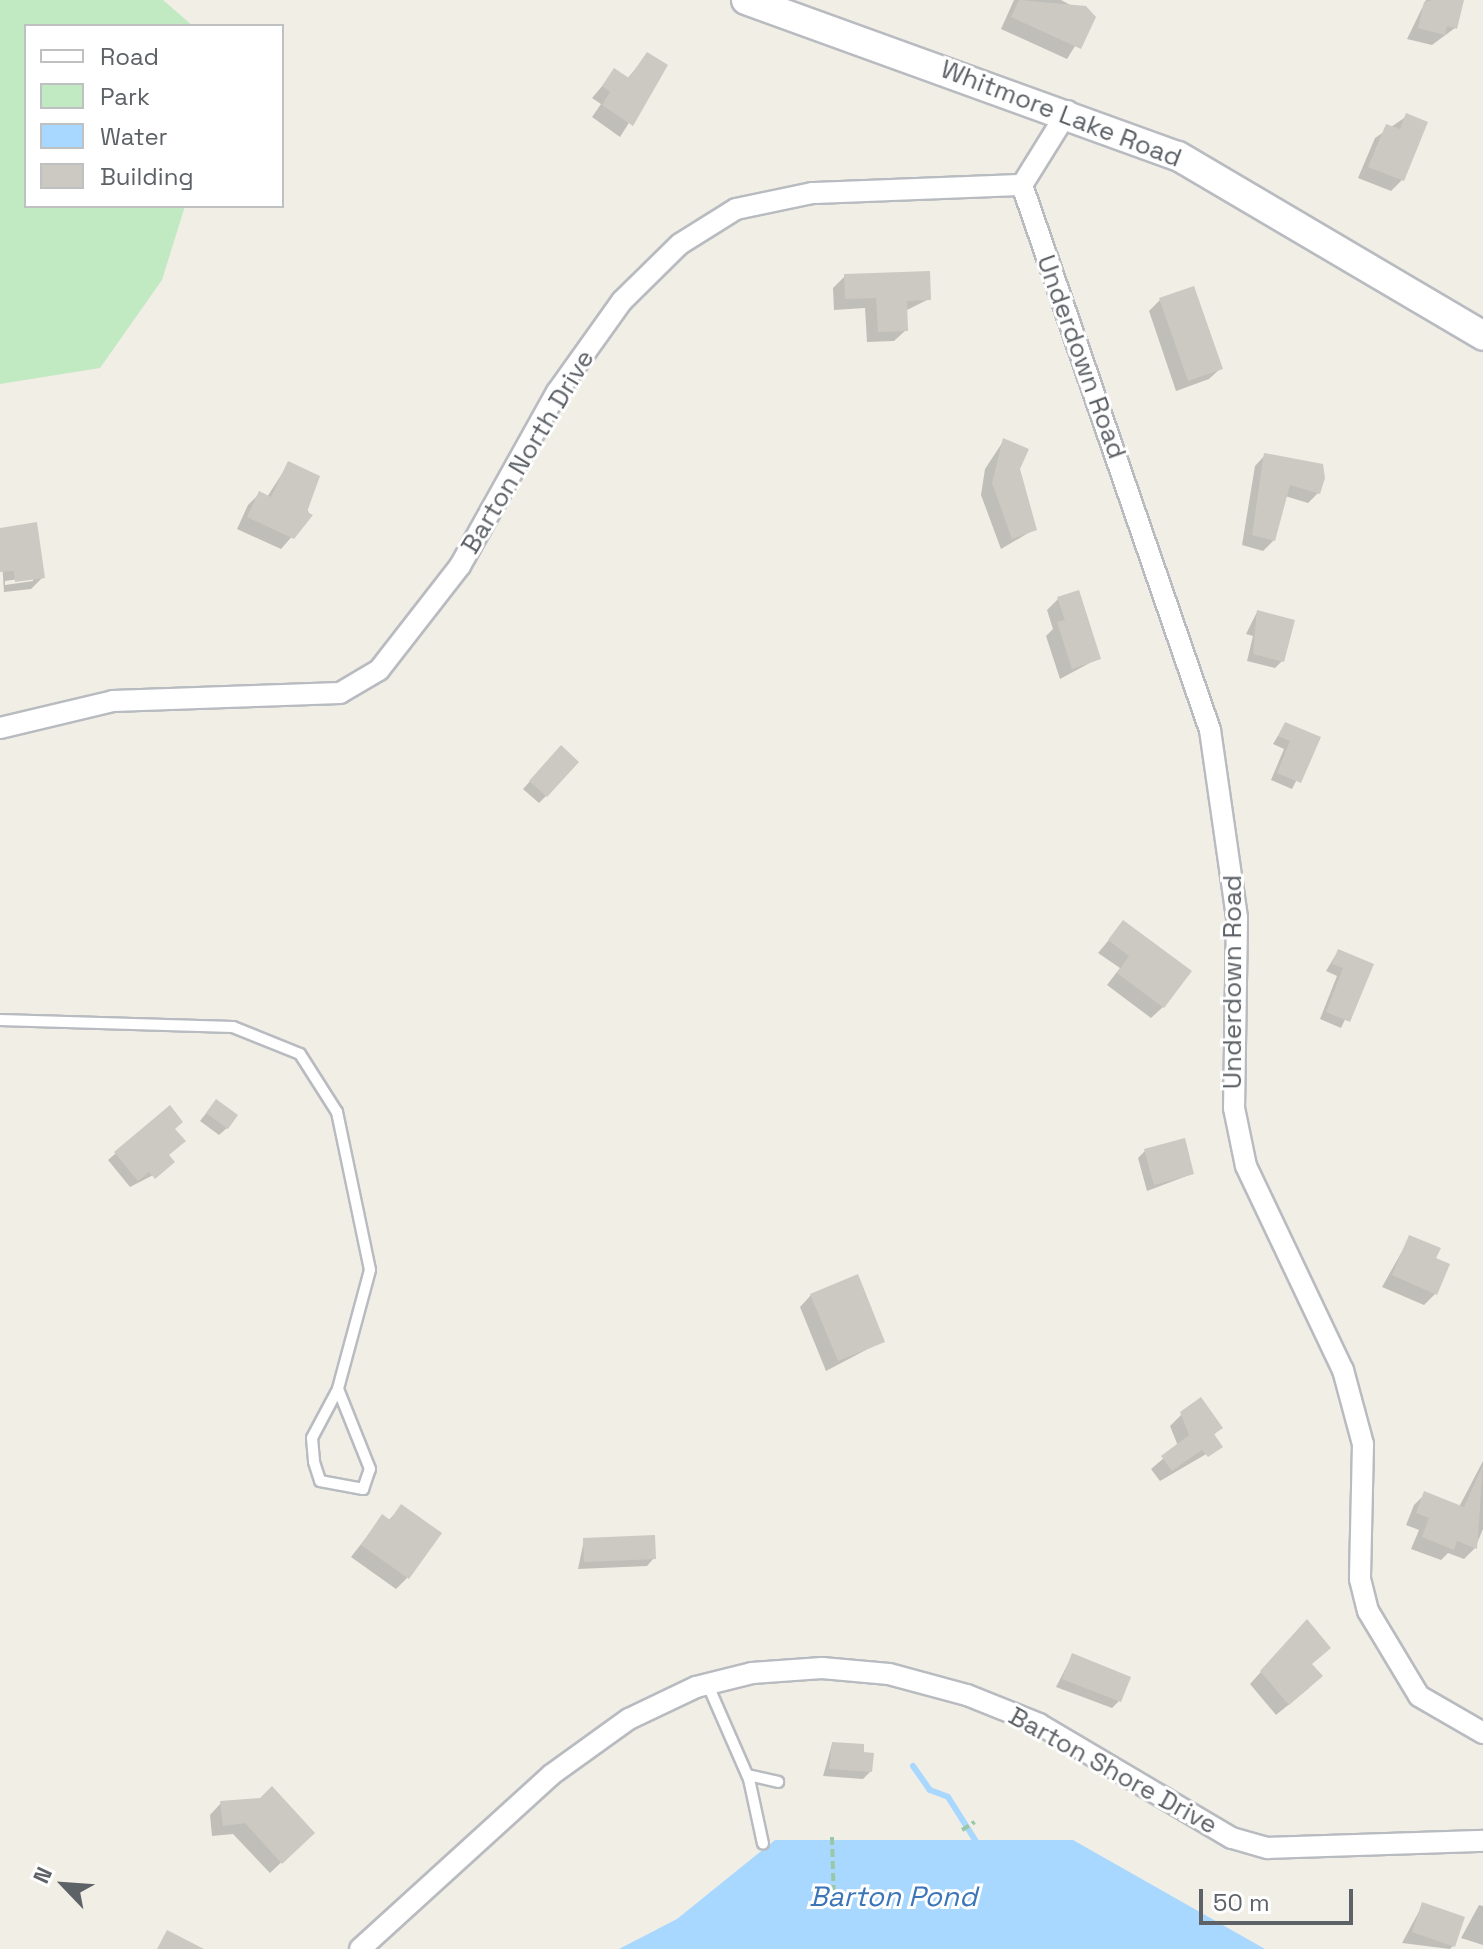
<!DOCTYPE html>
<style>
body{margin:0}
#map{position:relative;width:1483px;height:1949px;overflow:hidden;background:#f1eee6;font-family:"Space Grotesk",sans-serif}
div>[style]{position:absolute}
.green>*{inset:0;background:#c1e9c2}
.water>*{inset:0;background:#a8d7ff}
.shadow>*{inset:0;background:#0003}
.stream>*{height:6px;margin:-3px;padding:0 3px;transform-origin:3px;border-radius:3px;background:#a8d7ff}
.building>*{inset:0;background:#ccc9c3}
.path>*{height:4px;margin-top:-2px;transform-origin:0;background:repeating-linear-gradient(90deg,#99c8a8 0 8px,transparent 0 12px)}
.roads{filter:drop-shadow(2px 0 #b8bbc0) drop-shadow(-2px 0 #b8bbc0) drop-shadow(0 2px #b8bbc0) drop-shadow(0 -2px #b8bbc0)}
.lane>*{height:10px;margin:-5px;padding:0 5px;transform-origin:5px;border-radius:5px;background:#fff}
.street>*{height:20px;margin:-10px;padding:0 10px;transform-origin:10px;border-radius:10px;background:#fff}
.secondary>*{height:28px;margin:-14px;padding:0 14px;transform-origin:14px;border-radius:14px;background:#fff}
span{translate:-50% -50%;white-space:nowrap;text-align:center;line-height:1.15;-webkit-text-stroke:6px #fff;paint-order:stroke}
.street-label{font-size:26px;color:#5d6267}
.water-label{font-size:28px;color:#3d76b8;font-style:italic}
.legend{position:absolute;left:24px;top:24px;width:260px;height:184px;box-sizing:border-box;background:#fff;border:2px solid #bec0c2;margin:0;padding:10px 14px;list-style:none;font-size:24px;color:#5d6267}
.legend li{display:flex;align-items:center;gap:16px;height:40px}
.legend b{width:40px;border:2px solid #bec0c2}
.north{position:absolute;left:24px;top:1845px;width:80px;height:80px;-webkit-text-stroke:6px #fff;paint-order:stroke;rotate:295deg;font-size:22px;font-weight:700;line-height:32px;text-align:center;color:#5d6267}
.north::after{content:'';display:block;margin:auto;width:28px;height:36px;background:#5d6267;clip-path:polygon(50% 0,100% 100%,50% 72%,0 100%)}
.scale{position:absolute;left:1199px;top:1889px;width:154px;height:36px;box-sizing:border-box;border:4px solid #5d6267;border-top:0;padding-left:10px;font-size:24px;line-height:28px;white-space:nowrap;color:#5d6267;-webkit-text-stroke:6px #fff;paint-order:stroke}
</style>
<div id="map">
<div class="green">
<div style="clip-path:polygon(0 0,163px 0,193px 26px,26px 26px,26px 206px,185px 206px,162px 280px,100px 368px,0 384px)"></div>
</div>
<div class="water">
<div style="clip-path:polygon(775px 1840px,1073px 1840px,1265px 1949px,619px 1949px,677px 1919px)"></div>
</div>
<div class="shadow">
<div style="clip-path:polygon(1014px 0,1061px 0,1093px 17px,1067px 59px,1001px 29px)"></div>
<div style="clip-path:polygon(1426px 0,1462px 0,1455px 28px,1432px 45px,1407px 39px)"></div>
<div style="clip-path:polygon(648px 54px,665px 66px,620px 137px,592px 117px,601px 104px,592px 98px,615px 71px,627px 79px)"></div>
<div style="clip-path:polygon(1407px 116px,1402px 180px,1391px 191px,1358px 178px,1375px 138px)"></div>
<div style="clip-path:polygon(845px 276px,929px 299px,905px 311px,906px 330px,894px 341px,867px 342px,865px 308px,834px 310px,833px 288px)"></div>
<div style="clip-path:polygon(1160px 300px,1221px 368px,1209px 379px,1176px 391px,1149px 311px)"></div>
<div style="clip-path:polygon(1004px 440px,1035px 529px,1001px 549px,981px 495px,985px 469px)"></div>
<div style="clip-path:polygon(1265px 455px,1319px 492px,1308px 503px,1285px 496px,1274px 540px,1263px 551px,1242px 545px,1255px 466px)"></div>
<div style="clip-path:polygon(289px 463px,310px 516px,281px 549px,237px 529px,248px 505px,259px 494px,267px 497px)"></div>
<div style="clip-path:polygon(evenodd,0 530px,43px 577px,31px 589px,4px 592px,0 530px,33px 577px,33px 581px,5px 585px,5px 581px,33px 577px)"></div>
<div style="clip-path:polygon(1058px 599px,1099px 658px,1060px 679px,1046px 636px,1053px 629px,1047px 610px)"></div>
<div style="clip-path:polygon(1257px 612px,1282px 661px,1275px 668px,1247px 661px,1253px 636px,1246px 634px)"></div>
<div style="clip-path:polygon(1285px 724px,1318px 738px,1292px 789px,1271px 780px,1284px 749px,1273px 744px)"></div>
<div style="clip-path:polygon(554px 755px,546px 796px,539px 803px,523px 789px)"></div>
<div style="clip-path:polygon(1123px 923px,1163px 1007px,1151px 1018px,1107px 985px,1120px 968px,1098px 953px)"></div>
<div style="clip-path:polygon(1338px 951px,1371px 965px,1341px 1028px,1320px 1019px,1337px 976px,1326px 971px)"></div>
<div style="clip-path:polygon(216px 1101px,227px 1128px,219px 1135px,200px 1121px)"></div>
<div style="clip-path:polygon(169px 1108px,165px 1169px,130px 1187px,108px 1160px)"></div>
<div style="clip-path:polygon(1145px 1151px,1192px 1174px,1147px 1191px,1138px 1158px)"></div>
<div style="clip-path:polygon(1410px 1237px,1434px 1259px,1435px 1294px,1424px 1305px,1382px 1287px)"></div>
<div style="clip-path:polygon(811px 1295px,883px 1341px,826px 1371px,800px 1307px)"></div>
<div style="clip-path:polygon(1182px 1414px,1220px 1428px,1213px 1436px,1220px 1446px,1160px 1481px,1151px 1469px,1178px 1446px,1170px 1426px)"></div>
<div style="clip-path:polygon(1483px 1461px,1483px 1529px,1475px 1548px,1464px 1559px,1448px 1553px,1441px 1560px,1411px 1549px,1419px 1530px,1406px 1525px,1414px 1505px,1425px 1494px,1459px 1507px)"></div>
<div style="clip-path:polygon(401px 1507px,407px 1578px,396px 1589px,351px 1557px,382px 1517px,388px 1521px)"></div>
<div style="clip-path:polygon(584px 1540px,654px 1558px,647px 1566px,578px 1569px)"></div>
<div style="clip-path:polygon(1296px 1633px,1310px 1665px,1309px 1688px,1276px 1715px,1250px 1684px)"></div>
<div style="clip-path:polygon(1072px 1656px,1119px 1701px,1112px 1708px,1056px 1687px)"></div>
<div style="clip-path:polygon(832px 1744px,862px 1754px,870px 1772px,863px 1779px,823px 1776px)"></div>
<div style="clip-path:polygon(221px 1803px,312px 1833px,270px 1873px,233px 1834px,212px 1836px,210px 1815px)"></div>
<div style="clip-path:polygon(1423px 1904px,1453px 1946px,1450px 1949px,1402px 1943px)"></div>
<div style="clip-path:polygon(1479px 1905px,1483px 1906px,1483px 1945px,1461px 1938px)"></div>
</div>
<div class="stream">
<div style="left:913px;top:1766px;width:29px;rotate:55deg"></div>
<div style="left:930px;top:1790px;width:19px;rotate:21deg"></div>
<div style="left:948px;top:1797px;width:58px;rotate:57.7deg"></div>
</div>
<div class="building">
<div style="clip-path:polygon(1019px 0,1086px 6px,1096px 17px,1081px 49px,1011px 17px)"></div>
<div style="clip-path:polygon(1433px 0,1464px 0,1457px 29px,1447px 26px,1445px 35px,1418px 28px,1424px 2px)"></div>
<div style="clip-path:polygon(647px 52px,668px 65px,633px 126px,602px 105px,610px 92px,602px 86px,614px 68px,629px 78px)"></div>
<div style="clip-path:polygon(1406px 113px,1428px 122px,1404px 181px,1368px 167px,1386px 124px,1400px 129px)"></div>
<div style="clip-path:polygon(930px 271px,931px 300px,907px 301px,908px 331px,878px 332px,876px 298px,845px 299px,844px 274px)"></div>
<div style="clip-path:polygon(1194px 286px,1223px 369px,1188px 381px,1159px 298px)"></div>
<div style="clip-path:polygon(1003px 438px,1029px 449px,1020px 469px,1037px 530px,1012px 539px,992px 483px)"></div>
<div style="clip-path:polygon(1264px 453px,1323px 464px,1325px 478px,1320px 494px,1290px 485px,1275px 541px,1252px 535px)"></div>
<div style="clip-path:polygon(288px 461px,320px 476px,307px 512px,313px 515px,294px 539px,247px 517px,259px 491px,271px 497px)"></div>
<div style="clip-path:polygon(37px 522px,45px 578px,15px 582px,14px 571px,0 572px,0 528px)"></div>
<div style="clip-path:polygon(1079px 590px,1101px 659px,1072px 669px,1057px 622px,1065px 620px,1057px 597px)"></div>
<div style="clip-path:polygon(1257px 610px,1295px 620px,1284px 662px,1253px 654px)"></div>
<div style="clip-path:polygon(1285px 722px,1321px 737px,1301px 783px,1277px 773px,1290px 741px,1278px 736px)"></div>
<div style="clip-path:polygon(561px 745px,579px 762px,547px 797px,529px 781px)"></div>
<div style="clip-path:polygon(1123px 920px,1192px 971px,1164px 1008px,1117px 973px,1129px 956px,1108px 940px)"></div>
<div style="clip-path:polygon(1338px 949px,1374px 964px,1350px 1022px,1326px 1012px,1343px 968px,1332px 964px)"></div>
<div style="clip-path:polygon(216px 1099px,238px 1115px,228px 1129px,206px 1113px)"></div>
<div style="clip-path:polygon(170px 1105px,183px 1122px,175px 1129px,186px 1141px,169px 1155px,175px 1162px,155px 1179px,149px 1172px,138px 1181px,114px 1152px)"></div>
<div style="clip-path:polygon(1185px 1138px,1194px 1174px,1154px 1185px,1144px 1149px)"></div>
<div style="clip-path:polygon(1409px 1235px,1441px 1248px,1436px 1258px,1450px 1264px,1437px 1295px,1392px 1275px)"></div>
<div style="clip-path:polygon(858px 1274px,885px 1342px,838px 1361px,810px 1294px)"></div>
<div style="clip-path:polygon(1201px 1397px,1223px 1428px,1214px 1434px,1223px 1447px,1208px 1457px,1202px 1450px,1172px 1471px,1161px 1456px,1189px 1435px,1180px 1412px)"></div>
<div style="clip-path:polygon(1483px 1465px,1477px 1549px,1457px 1541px,1454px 1550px,1422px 1537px,1429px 1518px,1416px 1513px,1424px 1491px,1464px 1507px)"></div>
<div style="clip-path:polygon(401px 1504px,442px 1533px,409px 1579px,361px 1545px,382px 1514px,390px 1520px)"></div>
<div style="clip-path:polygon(655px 1535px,656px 1559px,584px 1562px,583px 1538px)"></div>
<div style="clip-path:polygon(1307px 1619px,1331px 1648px,1312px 1664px,1323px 1676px,1289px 1705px,1260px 1671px)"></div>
<div style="clip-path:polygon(1072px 1653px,1131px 1677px,1121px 1702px,1062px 1679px)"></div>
<div style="clip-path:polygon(832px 1742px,864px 1744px,864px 1752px,874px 1753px,872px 1772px,829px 1769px)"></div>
<div style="clip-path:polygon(272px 1786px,315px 1833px,282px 1864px,245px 1823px,223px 1826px,220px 1801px,260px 1798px)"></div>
<div style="clip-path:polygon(1422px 1902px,1465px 1917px,1455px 1947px,1412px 1932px)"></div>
<div style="clip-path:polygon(167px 1930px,204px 1949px,157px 1949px)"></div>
</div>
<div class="path">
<div style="left:962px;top:1830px;width:15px;rotate:-32deg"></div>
<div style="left:832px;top:1837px;width:68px;rotate:88.3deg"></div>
</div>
<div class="roads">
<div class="lane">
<div style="left:0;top:1020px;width:233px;rotate:1.7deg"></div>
<div style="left:233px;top:1027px;width:72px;rotate:21.9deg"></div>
<div style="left:300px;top:1054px;width:69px;rotate:57.5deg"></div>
<div style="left:337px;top:1112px;width:161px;rotate:78.2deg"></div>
<div style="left:370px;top:1270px;width:123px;rotate:105.1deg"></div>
<div style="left:338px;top:1389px;width:55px;rotate:118deg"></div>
<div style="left:312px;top:1438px;width:24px;rotate:85deg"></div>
<div style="left:314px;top:1462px;width:20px;rotate:72deg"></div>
<div style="left:320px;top:1481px;width:44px;rotate:10.5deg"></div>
<div style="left:363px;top:1489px;width:21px;rotate:-71deg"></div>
<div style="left:370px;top:1469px;width:86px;rotate:-111.8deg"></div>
<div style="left:707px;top:1683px;width:105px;rotate:66.4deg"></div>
<div style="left:749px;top:1779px;width:66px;rotate:77.8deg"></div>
<div style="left:748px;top:1775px;width:31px;rotate:13deg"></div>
</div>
<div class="street">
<div style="left:1022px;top:185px;width:577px;rotate:70.97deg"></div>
<div style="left:1210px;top:730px;width:190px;rotate:81.8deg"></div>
<div style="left:1237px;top:918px;width:190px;rotate:90.9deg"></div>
<div style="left:1234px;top:1108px;width:59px;rotate:78.3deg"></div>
<div style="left:1246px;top:1166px;width:226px;rotate:64.6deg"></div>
<div style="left:1343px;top:1370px;width:77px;rotate:74.9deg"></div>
<div style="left:1363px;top:1444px;width:135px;rotate:91.3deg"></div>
<div style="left:1360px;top:1579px;width:33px;rotate:76deg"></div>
<div style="left:1368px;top:1611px;width:99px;rotate:59deg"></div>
<div style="left:1419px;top:1696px;width:74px;rotate:30deg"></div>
<div style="left:0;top:728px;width:116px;rotate:-13.4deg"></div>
<div style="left:113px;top:701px;width:227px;rotate:-2deg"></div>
<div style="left:340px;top:693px;width:45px;rotate:-30.5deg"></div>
<div style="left:379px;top:670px;width:132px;rotate:-52.1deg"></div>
<div style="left:460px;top:566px;width:199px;rotate:-60.9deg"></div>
<div style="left:557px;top:392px;width:112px;rotate:-54.5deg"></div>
<div style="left:622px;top:301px;width:81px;rotate:-44.5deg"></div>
<div style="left:680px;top:244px;width:66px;rotate:-32deg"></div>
<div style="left:736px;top:209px;width:78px;rotate:-11.9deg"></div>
<div style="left:812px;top:193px;width:210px;rotate:-2.2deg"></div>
<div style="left:1022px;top:185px;width:87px;rotate:-58.1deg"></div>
<div style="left:360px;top:1949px;width:258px;rotate:-42.3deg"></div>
<div style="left:551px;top:1775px;width:96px;rotate:-35.7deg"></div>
<div style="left:629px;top:1719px;width:74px;rotate:-25.5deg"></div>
<div style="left:696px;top:1687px;width:58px;rotate:-14deg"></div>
<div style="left:752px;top:1673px;width:70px;rotate:-4.1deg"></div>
<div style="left:822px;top:1668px;width:67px;rotate:5.1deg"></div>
<div style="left:889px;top:1674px;width:81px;rotate:15.1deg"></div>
<div style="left:967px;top:1695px;width:78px;rotate:21.9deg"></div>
<div style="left:1039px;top:1724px;width:224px;rotate:30.6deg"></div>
<div style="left:1232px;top:1838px;width:37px;rotate:16deg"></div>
<div style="left:1268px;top:1848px;width:215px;rotate:-1.9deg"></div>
</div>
<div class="secondary">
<div style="left:746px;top:0;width:459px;rotate:19.9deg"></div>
<div style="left:1178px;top:156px;width:354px;rotate:30.5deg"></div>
</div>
</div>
<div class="street-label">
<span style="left:1061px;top:114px;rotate:21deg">Whitmore Lake Road</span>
<span style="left:1081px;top:357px;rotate:70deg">Underdown Road</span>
<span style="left:528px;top:452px;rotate:-59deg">Barton North Drive</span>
<span style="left:1233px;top:982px;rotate:-90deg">Underdown Road</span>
<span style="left:1113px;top:1771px;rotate:29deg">Barton Shore Drive</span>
</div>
<div class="water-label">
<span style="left:893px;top:1896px">Barton Pond</span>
</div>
<ul class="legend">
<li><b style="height:10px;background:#fff"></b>Road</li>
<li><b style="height:22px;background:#c1e9c2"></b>Park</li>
<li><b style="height:22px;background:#a8d7ff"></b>Water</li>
<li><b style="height:22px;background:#ccc9c3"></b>Building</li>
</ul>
<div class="north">N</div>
<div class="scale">50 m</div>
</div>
